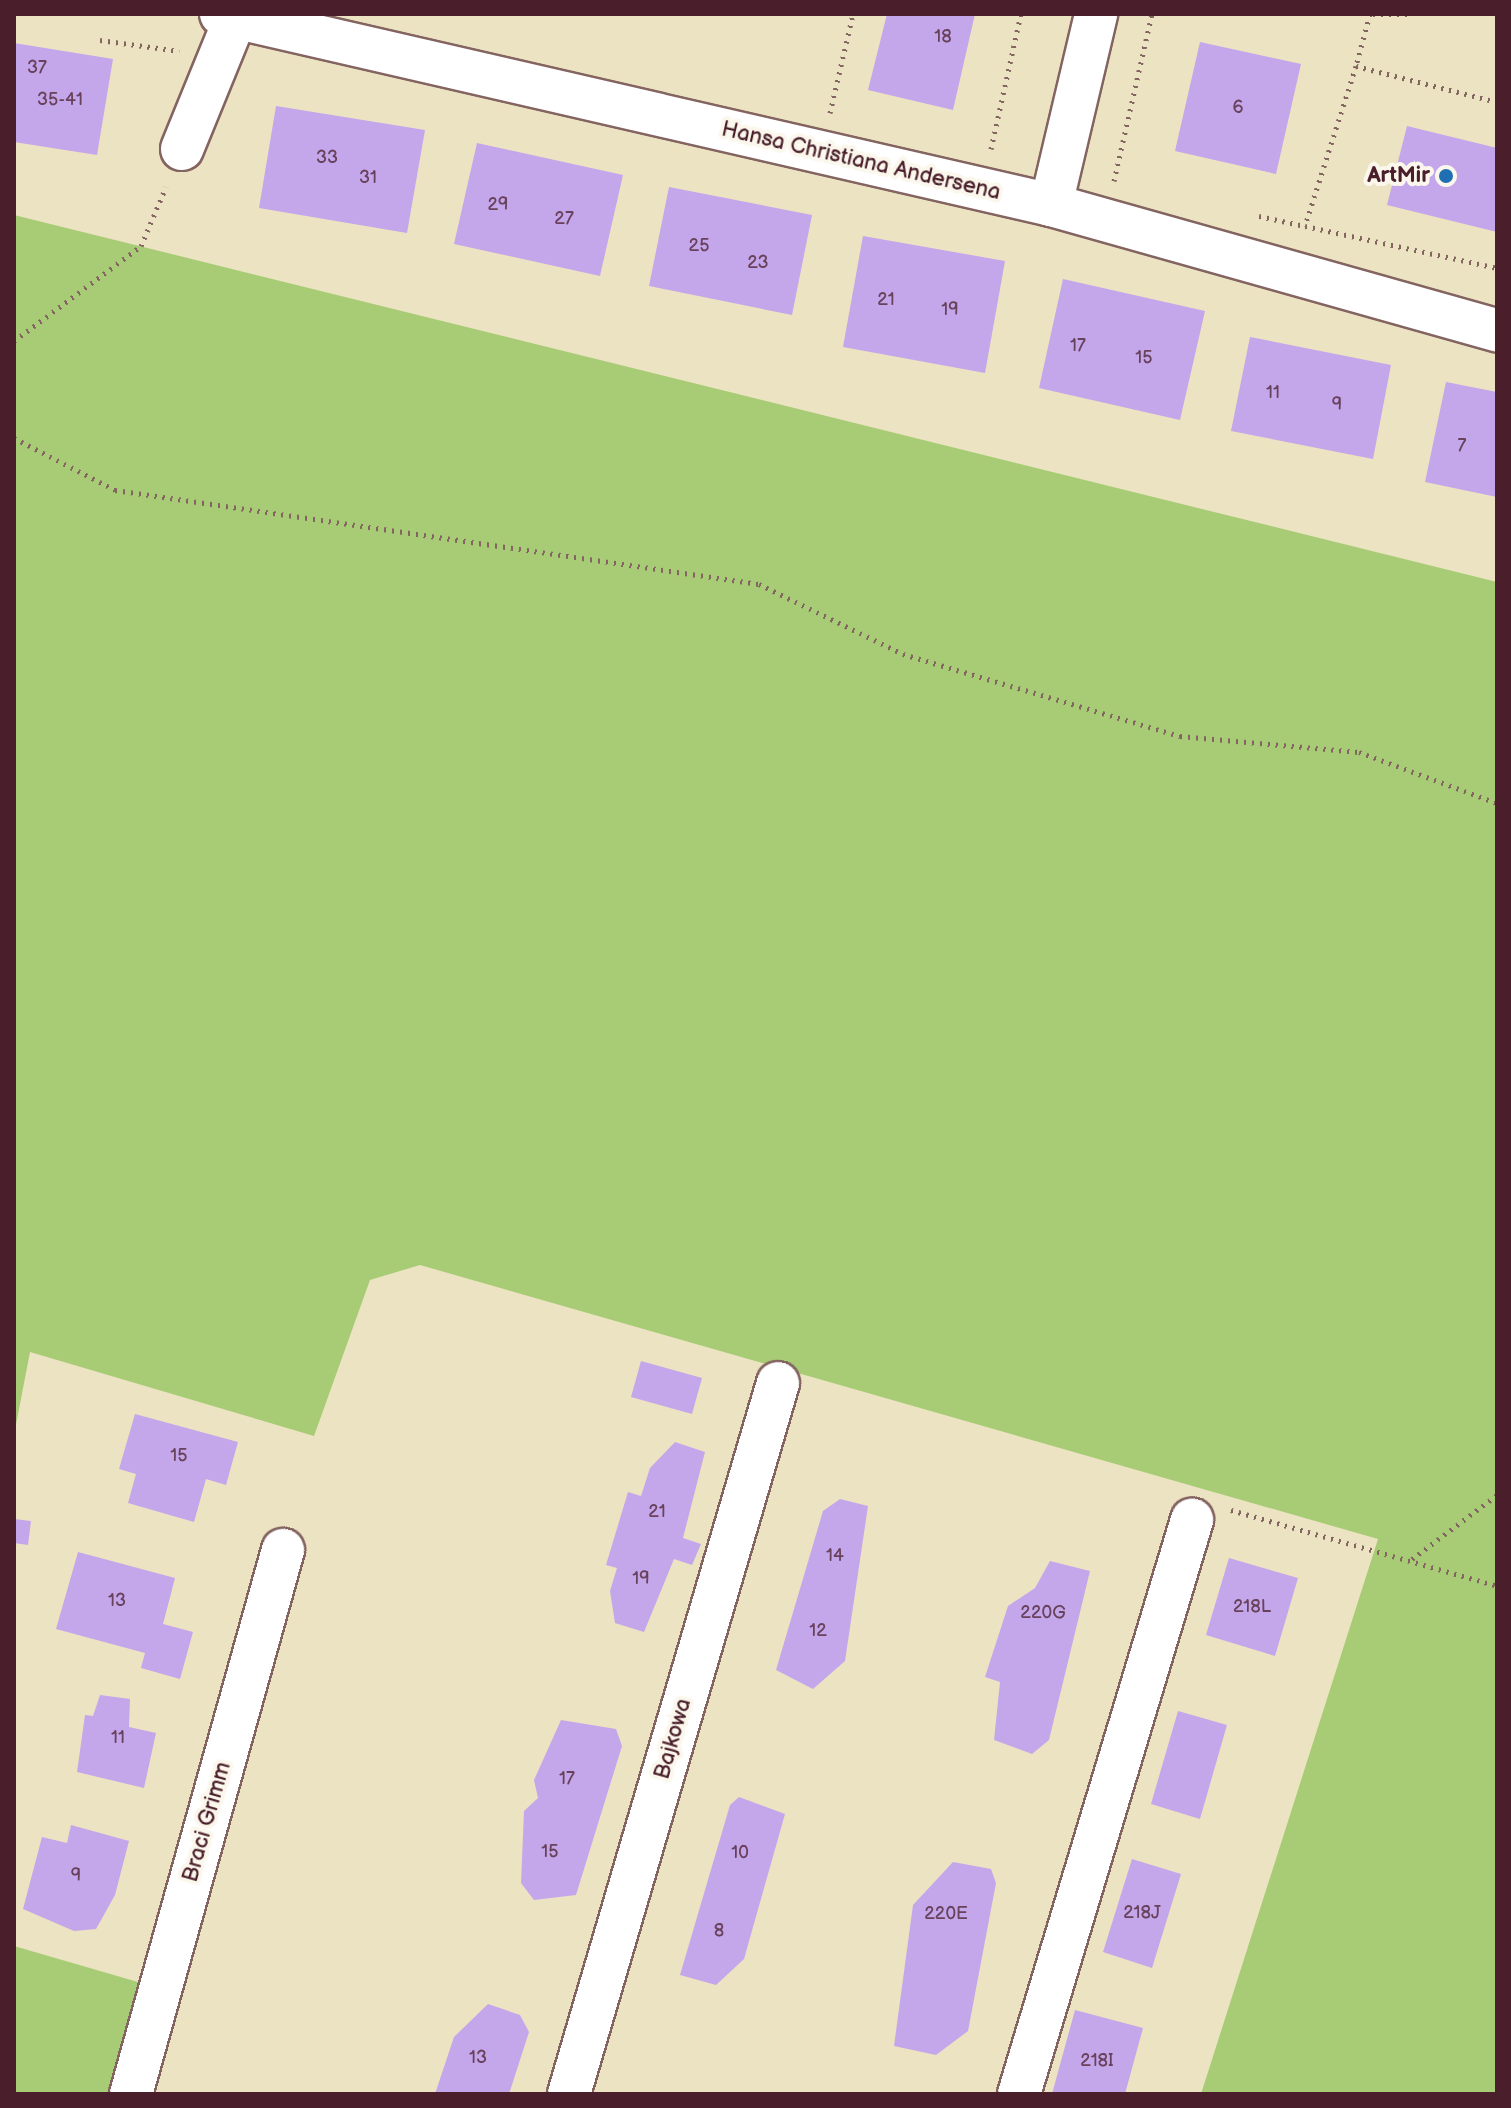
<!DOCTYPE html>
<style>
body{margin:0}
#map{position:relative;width:1511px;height:2108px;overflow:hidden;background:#ece3c2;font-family:"Balsamiq Sans",sans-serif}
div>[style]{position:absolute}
.green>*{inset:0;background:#a8cc75}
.building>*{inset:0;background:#c4a6eb}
.path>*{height:5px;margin-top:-2.5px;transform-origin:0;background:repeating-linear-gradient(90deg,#836460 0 2px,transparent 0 8px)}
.roads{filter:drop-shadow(2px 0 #836460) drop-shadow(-2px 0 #836460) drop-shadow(0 2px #836460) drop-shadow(0 -2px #836460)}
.minor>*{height:42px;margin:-21px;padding:0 21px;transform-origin:21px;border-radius:21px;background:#fff}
.dots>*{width:22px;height:22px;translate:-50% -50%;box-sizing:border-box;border:4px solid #fbf7ec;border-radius:50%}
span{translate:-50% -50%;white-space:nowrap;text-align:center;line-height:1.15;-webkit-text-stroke:8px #fbf7ec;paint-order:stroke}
.number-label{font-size:18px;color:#68415b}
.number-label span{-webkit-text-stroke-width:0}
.street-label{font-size:22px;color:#4a1f2b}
.poi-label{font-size:22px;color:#4a1f2b;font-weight:700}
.right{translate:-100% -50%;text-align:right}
.frame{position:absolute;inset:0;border:16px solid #4a1f2b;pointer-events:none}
</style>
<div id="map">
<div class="green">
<div style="clip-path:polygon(14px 215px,1497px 582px,1497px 2094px,1201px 2094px,1378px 1539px,420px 1265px,370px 1280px,314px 1436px,30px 1352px,14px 1435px)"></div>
<div style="clip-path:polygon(14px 1946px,162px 1989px,133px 2094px,14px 2094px)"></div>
</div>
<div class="building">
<div style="clip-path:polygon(887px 14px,975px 14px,953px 110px,868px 90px)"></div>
<div style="clip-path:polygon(1200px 42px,1301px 64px,1276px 174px,1175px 151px)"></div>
<div style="clip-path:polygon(14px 43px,113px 59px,97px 155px,14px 142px)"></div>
<div style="clip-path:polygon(276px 106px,425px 130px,407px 233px,259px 208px)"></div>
<div style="clip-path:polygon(1407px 126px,1497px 148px,1497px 232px,1387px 205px)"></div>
<div style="clip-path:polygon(477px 143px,623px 175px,600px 276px,454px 244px)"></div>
<div style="clip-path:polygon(669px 187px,812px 215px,792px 315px,649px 286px)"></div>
<div style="clip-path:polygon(863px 236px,1005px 261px,985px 373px,843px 347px)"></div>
<div style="clip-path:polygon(1063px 279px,1205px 311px,1180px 420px,1039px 388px)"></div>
<div style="clip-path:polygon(1250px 337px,1391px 365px,1373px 459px,1231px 431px)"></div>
<div style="clip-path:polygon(1446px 382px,1497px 392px,1497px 497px,1425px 482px)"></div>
<div style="clip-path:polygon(641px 1361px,702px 1378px,692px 1414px,631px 1397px)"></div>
<div style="clip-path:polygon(135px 1414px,238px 1442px,226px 1485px,206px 1479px,194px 1522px,128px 1503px,136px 1474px,119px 1469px)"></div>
<div style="clip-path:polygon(675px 1442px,705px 1452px,683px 1538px,701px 1544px,692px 1565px,674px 1559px,644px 1632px,615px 1623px,610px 1591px,617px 1568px,606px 1565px,628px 1492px,641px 1496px,650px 1468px)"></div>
<div style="clip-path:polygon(840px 1499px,868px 1506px,845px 1661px,813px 1689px,776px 1670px,823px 1511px)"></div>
<div style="clip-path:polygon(14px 1519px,31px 1521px,28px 1545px,14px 1543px)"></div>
<div style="clip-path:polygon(78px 1552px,175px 1578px,163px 1624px,193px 1632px,180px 1679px,141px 1668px,145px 1653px,56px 1629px)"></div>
<div style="clip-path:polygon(1229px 1558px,1298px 1578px,1275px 1656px,1206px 1635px)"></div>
<div style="clip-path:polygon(1050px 1561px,1090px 1571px,1049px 1740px,1032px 1754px,994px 1740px,1000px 1682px,985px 1677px,1008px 1606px,1035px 1588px)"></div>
<div style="clip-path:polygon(100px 1695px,130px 1699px,129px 1727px,156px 1733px,144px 1788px,77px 1772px,85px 1715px,93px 1716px)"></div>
<div style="clip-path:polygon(1178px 1711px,1227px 1725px,1200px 1819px,1151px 1804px)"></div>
<div style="clip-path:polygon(561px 1720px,616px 1729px,622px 1746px,576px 1895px,534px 1900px,521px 1883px,524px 1811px,538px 1798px,534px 1780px)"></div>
<div style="clip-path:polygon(739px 1797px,785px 1814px,744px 1959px,716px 1985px,680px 1975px,730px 1805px)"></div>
<div style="clip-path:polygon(71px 1825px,129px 1841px,115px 1895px,96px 1929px,74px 1931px,23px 1909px,42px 1837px,67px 1843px)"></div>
<div style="clip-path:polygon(1132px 1859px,1181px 1874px,1152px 1968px,1103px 1952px)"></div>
<div style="clip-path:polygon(953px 1862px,991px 1869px,996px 1883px,968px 2031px,936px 2055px,894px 2046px,913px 1905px)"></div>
<div style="clip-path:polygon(488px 2004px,520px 2015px,529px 2032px,509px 2094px,435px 2094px,454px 2037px)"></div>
<div style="clip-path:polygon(1075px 2010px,1143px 2028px,1125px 2094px,1052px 2094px)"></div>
</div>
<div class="path">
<div style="left:1370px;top:14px;width:54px;rotate:105.1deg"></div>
<div style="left:1356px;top:66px;width:146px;rotate:14.3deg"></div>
<div style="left:1373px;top:14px;width:39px"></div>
<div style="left:100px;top:40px;width:80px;rotate:7.9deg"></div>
<div style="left:1356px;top:66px;width:168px;rotate:107.7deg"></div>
<div style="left:1305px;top:226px;width:197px;rotate:12.3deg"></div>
<div style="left:830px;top:113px;width:102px;rotate:-76.9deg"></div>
<div style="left:991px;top:149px;width:138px;rotate:-77.5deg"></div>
<div style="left:1114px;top:181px;width:171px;rotate:-77.2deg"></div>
<div style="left:1259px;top:216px;width:47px;rotate:12.3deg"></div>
<div style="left:14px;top:341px;width:159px;rotate:-36.8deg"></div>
<div style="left:141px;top:246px;width:64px;rotate:-67deg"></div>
<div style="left:14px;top:438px;width:114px;rotate:27.2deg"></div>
<div style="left:115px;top:490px;width:651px;rotate:8.3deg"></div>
<div style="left:759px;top:584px;width:160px;rotate:25.9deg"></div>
<div style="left:903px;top:654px;width:289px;rotate:16.5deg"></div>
<div style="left:1180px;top:736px;width:180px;rotate:5.1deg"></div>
<div style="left:1359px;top:752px;width:147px;rotate:20.3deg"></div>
<div style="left:1231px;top:1510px;width:277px;rotate:15.9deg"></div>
<div style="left:1412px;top:1559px;width:106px;rotate:-37deg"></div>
</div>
<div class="roads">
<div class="minor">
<div style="left:221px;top:14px;width:852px;rotate:12.96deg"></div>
<div style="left:1051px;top:205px;width:463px;rotate:15.7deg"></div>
<div style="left:182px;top:149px;width:146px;rotate:-67.8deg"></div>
<div style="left:1051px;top:205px;width:196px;rotate:-76.7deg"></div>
<div style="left:131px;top:2094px;width:565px;rotate:-74.39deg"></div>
<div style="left:569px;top:2094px;width:741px;rotate:-73.62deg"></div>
<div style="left:1019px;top:2094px;width:600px;rotate:-73.23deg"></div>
</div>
</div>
<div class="dots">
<div style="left:1446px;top:176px;background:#1f6fb2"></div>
</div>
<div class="number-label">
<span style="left:943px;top:37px">18</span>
<span style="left:37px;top:68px">37</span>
<span style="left:60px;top:100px">35-41</span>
<span style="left:1238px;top:108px">6</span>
<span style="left:327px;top:158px">33</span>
<span style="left:368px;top:178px">31</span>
<span style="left:498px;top:205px">29</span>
<span style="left:564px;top:219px">27</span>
<span style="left:699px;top:246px">25</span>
<span style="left:758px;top:263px">23</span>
<span style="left:886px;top:300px">21</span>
<span style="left:950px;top:310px">19</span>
<span style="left:1078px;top:346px">17</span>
<span style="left:1144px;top:358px">15</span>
<span style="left:1273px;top:393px">11</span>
<span style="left:1337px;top:405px">9</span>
<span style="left:1462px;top:446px">7</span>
<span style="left:179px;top:1456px">15</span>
<span style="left:657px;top:1512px">21</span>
<span style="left:835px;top:1556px">14</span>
<span style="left:641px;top:1579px">19</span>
<span style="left:117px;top:1601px">13</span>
<span style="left:1252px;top:1607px">218L</span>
<span style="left:1043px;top:1613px">220G</span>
<span style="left:818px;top:1631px">12</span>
<span style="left:118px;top:1738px">11</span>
<span style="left:567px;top:1779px">17</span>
<span style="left:550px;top:1852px">15</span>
<span style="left:740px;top:1853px">10</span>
<span style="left:76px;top:1876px">9</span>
<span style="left:1142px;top:1913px">218J</span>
<span style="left:946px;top:1914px">220E</span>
<span style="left:719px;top:1931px">8</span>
<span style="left:478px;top:2058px">13</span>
<span style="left:1097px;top:2061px">218I</span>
</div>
<div class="street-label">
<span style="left:861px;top:161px;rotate:13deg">Hansa Christiana Andersena</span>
<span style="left:673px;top:1739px;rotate:-74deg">Bajkowa</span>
<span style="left:207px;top:1822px;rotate:-74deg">Braci Grimm</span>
</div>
<div class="poi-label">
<span class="right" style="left:1430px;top:176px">ArtMir</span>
</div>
<div class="frame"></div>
</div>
